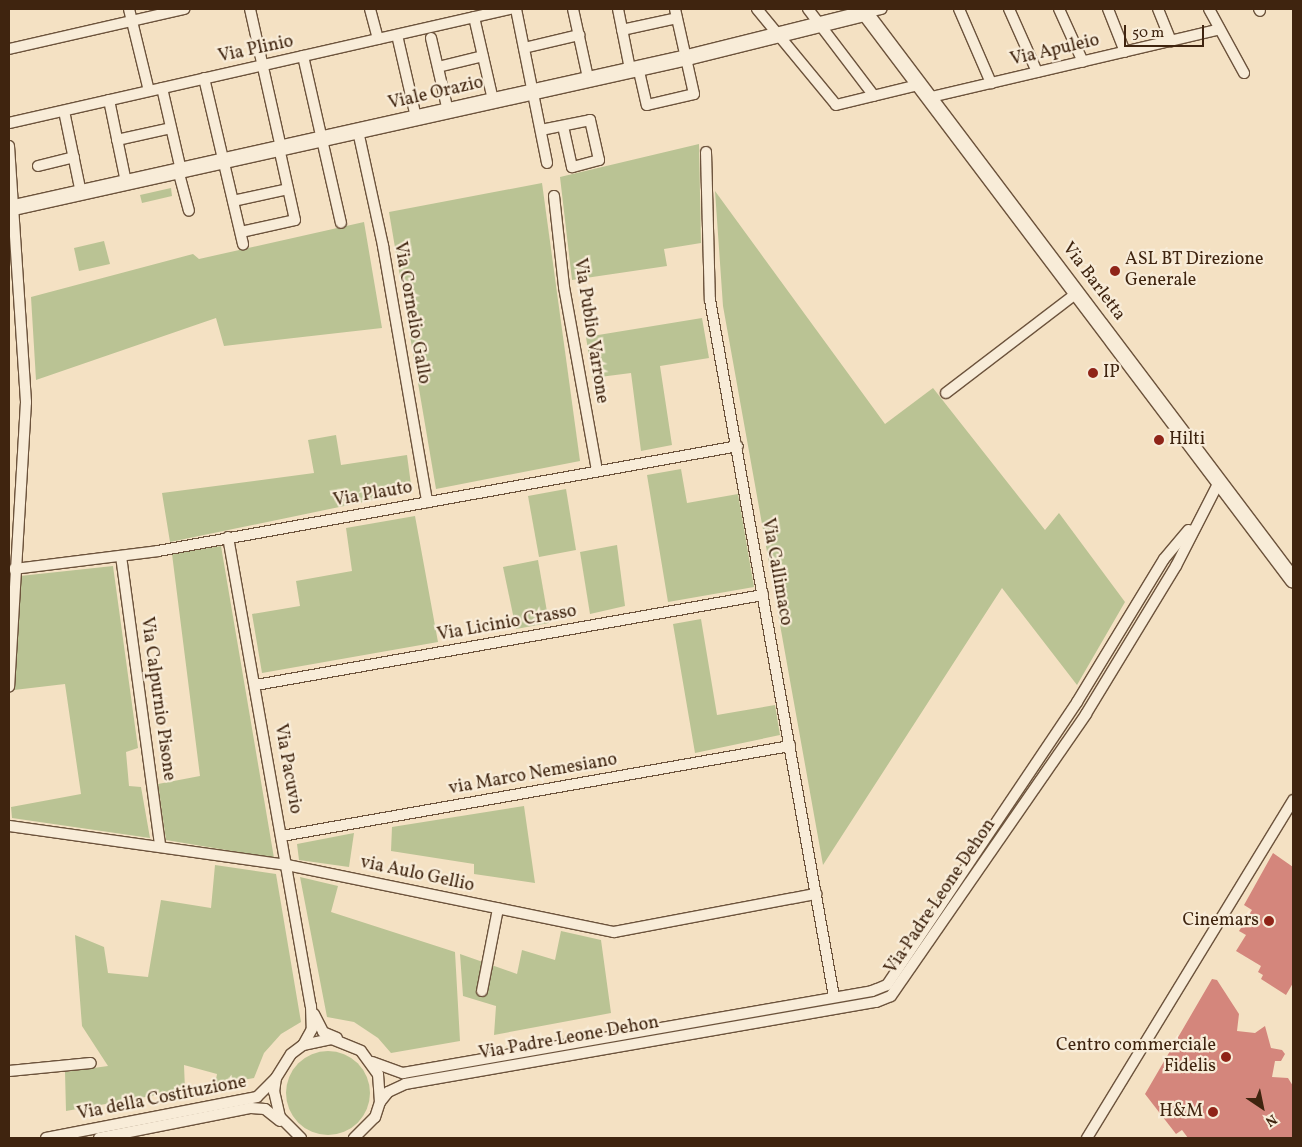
<!DOCTYPE html>
<style>
body{margin:0}
#map{position:relative;width:1302px;height:1147px;overflow:hidden;background:#f4e1c3;font-family:Vollkorn,serif}
div>[style]{position:absolute}
.green>*{inset:0;background:#bac394}
.round{border-radius:50%}
.building>*{inset:0;background:#d4867c}
.roads{filter:drop-shadow(1px 0 #6c533c) drop-shadow(-1px 0 #6c533c) drop-shadow(0 1px #6c533c) drop-shadow(0 -1px #6c533c)}
.street>*{height:10px;margin:-5px;padding:0 5px;transform-origin:5px;border-radius:5px;background:#f8ecd8}
.secondary>*{height:15px;margin:-7.5px;padding:0 7.5px;transform-origin:7.5px;border-radius:7.5px;background:#f8ecd8}
.dots>*{width:14px;height:14px;translate:-50% -50%;box-sizing:border-box;border:2px solid #f8ecd8;border-radius:50%}
span{translate:-50% -50%;white-space:nowrap;text-align:center;line-height:1.15;-webkit-text-stroke:4.5px #f8ecd8;paint-order:stroke}
.street-label{font-size:18px;color:#3f240f}
.poi-label{font-size:18px;color:#3f240f}
.left{translate:0 -50%;text-align:left}
.right{translate:-100% -50%;text-align:right}
.frame{position:absolute;inset:0;border:10px solid #3f240f;pointer-events:none}
.north{position:absolute;left:1237px;top:1082px;width:50px;height:50px;-webkit-text-stroke:4px #f8ecd8;paint-order:stroke;rotate:146deg;font-size:14px;font-weight:700;line-height:20px;text-align:center;color:#3f240f}
.north::after{content:'';display:block;margin:auto;width:18px;height:22px;background:#3f240f;clip-path:polygon(50% 0,100% 100%,50% 72%,0 100%)}
.scale{position:absolute;left:1124px;top:25px;width:80px;height:22px;box-sizing:border-box;border:2px solid #3f240f;border-top:0;padding-left:6px;font-size:15px;line-height:18px;white-space:nowrap;color:#3f240f;-webkit-text-stroke:4px #f8ecd8;paint-order:stroke}
</style>
<div id="map">
<div class="green">
<div style="clip-path:polygon(699px 144px,701px 243px,664px 249px,667px 266px,572px 280px,560px 177px)"></div>
<div style="clip-path:polygon(542px 183px,580px 461px,436px 489px,389px 212px)"></div>
<div style="clip-path:polygon(171px 188px,172px 196px,142px 203px,140px 195px)"></div>
<div style="clip-path:polygon(715px 191px,885px 424px,933px 388px,1045px 530px,1059px 513px,1125px 602px,1077px 685px,1002px 588px,823px 865px,723px 306px)"></div>
<div style="clip-path:polygon(364px 222px,382px 328px,224px 346px,216px 318px,36px 380px,31px 297px,193px 254px,199px 259px)"></div>
<div style="clip-path:polygon(104px 241px,110px 264px,79px 271px,74px 248px)"></div>
<div style="clip-path:polygon(702px 318px,709px 358px,660px 366px,672px 445px,641px 451px,631px 373px,592px 378px,586px 337px)"></div>
<div style="clip-path:polygon(336px 435px,341px 465px,407px 455px,412px 492px,170px 542px,162px 493px,314px 473px,308px 440px)"></div>
<div style="clip-path:polygon(681px 469px,687px 503px,738px 494px,754px 587px,668px 602px,647px 475px)"></div>
<div style="clip-path:polygon(566px 489px,576px 550px,539px 557px,528px 496px)"></div>
<div style="clip-path:polygon(415px 516px,438px 642px,262px 673px,252px 614px,300px 606px,296px 581px,352px 571px,346px 528px)"></div>
<div style="clip-path:polygon(617px 545px,625px 606px,590px 614px,580px 552px)"></div>
<div style="clip-path:polygon(221px 546px,274px 858px,166px 840px,158px 784px,200px 776px,172px 554px)"></div>
<div style="clip-path:polygon(538px 560px,549px 623px,516px 629px,503px 567px)"></div>
<div style="clip-path:polygon(113px 566px,138px 748px,126px 752px,129px 786px,141px 787px,150px 838px,12px 818px,11px 807px,81px 794px,65px 684px,14px 690px,20px 576px)"></div>
<div style="clip-path:polygon(701px 619px,717px 715px,775px 705px,780px 735px,695px 753px,673px 624px)"></div>
<div style="clip-path:polygon(524px 806px,535px 883px,474px 874px,474px 864px,391px 851px,392px 827px)"></div>
<div style="clip-path:polygon(354px 833px,349px 867px,299px 860px,297px 844px)"></div>
<div style="clip-path:polygon(215px 865px,276px 874px,301px 1022px,281px 1034px,264px 1053px,254px 1078px,215px 1085px,217px 1074px,184px 1065px,185px 1090px,66px 1111px,65px 1072px,108px 1066px,82px 1026px,75px 935px,104px 947px,108px 973px,148px 977px,161px 900px,211px 908px)"></div>
<div style="clip-path:polygon(300px 877px,338px 886px,331px 912px,455px 952px,460px 1041px,391px 1053px,378px 1038px,354px 1022px,327px 1017px)"></div>
<div style="clip-path:polygon(561px 931px,601px 940px,611px 1013px,494px 1035px,496px 1006px,463px 996px,460px 954px,517px 974px,522px 950px,555px 960px)"></div>
<div class="round" style="left:286px;top:1051px;width:84px;height:84px"></div>
</div>
<div class="building">
<div style="clip-path:polygon(1273px 853px,1293px 867px,1293px 983px,1286px 995px,1261px 979px,1263px 975px,1258px 972px,1261px 966px,1236px 951px,1246px 935px,1239px 931px,1252px 910px,1244px 905px)"></div>
<div style="clip-path:polygon(1212px 979px,1217px 980px,1239px 1014px,1237px 1031px,1255px 1033px,1265px 1026px,1271px 1048px,1282px 1050px,1285px 1054px,1281px 1061px,1275px 1061px,1272px 1077px,1288px 1078px,1293px 1086px,1293px 1138px,1188px 1138px,1182px 1130px,1176px 1134px,1145px 1094px)"></div>
</div>
<div class="roads">
<div class="street">
<div style="left:129px;top:9px;width:84px;rotate:76.3deg"></div>
<div style="left:250px;top:9px;width:142px;rotate:77.4deg"></div>
<div style="left:370px;top:9px;width:31px;rotate:75deg"></div>
<div style="left:516px;top:9px;width:157px;rotate:78.6deg"></div>
<div style="left:573px;top:9px;width:71px;rotate:77.7deg"></div>
<div style="left:618px;top:9px;width:61px;rotate:78.7deg"></div>
<div style="left:757px;top:9px;width:124px;rotate:50.5deg"></div>
<div style="left:836px;top:105px;width:84px;rotate:-13.7deg"></div>
<div style="left:808px;top:9px;width:109px;rotate:52.8deg"></div>
<div style="left:959px;top:9px;width:81px;rotate:66.6deg"></div>
<div style="left:1009px;top:9px;width:69px;rotate:66deg"></div>
<div style="left:1059px;top:9px;width:58px;rotate:65.6deg"></div>
<div style="left:1108px;top:9px;width:46px;rotate:68.4deg"></div>
<div style="left:1158px;top:9px;width:35px;rotate:68deg"></div>
<div style="left:1209px;top:9px;width:73px;rotate:61.3deg"></div>
<div style="left:1259px;top:9px;width:2px;rotate:63deg"></div>
<div style="left:864px;top:13px;width:18px;rotate:-13deg"></div>
<div style="left:474px;top:17px;width:85px;rotate:77.1deg"></div>
<div style="left:622px;top:30px;width:56px;rotate:-12.3deg"></div>
<div style="left:397px;top:35px;width:84px;rotate:77deg"></div>
<div style="left:431px;top:38px;width:75px;rotate:76.9deg"></div>
<div style="left:524px;top:48px;width:57px;rotate:-13.3deg"></div>
<div style="left:9px;top:49px;width:180px;rotate:-12.9deg"></div>
<div style="left:303px;top:56px;width:171px;rotate:77.2deg"></div>
<div style="left:438px;top:67px;width:46px;rotate:-13.7deg"></div>
<div style="left:638px;top:67px;width:39px;rotate:77deg"></div>
<div style="left:647px;top:105px;width:48px;rotate:-13.2deg"></div>
<div style="left:694px;top:94px;width:87px;rotate:-102.6deg"></div>
<div style="left:204px;top:78px;width:171px;rotate:76.8deg"></div>
<div style="left:162px;top:88px;width:84px;rotate:77deg"></div>
<div style="left:927px;top:98px;width:299px;rotate:-13.2deg"></div>
<div style="left:109px;top:100px;width:84px;rotate:78.3deg"></div>
<div style="left:64px;top:111px;width:84px;rotate:78.3deg"></div>
<div style="left:9px;top:123px;width:514px;rotate:-12.82deg"></div>
<div style="left:541px;top:130px;width:50px;rotate:-11.5deg"></div>
<div style="left:590px;top:120px;width:41px;rotate:77.3deg"></div>
<div style="left:599px;top:160px;width:28px;rotate:165deg"></div>
<div style="left:572px;top:167px;width:42px;rotate:-102.4deg"></div>
<div style="left:358px;top:131px;width:118px;rotate:77.7deg"></div>
<div style="left:383px;top:246px;width:260px;rotate:80.2deg"></div>
<div style="left:117px;top:140px;width:55px;rotate:-12.5deg"></div>
<div style="left:9px;top:146px;width:257px;rotate:86.2deg"></div>
<div style="left:26px;top:402px;width:285px;rotate:93.4deg"></div>
<div style="left:706px;top:152px;width:148px;rotate:88.5deg"></div>
<div style="left:710px;top:300px;width:708px;rotate:79.91deg"></div>
<div style="left:38px;top:166px;width:37px;rotate:-14deg"></div>
<div style="left:178px;top:170px;width:42px;rotate:75deg"></div>
<div style="left:554px;top:196px;width:92px;rotate:83.7deg"></div>
<div style="left:564px;top:287px;width:187px;rotate:79.8deg"></div>
<div style="left:233px;top:201px;width:56px;rotate:-12.3deg"></div>
<div style="left:241px;top:232px;width:55px;rotate:-12.5deg"></div>
<div style="left:295px;top:220px;width:74px;rotate:-102.5deg"></div>
<div style="left:946px;top:393px;width:166px;rotate:-37.4deg"></div>
<div style="left:228px;top:537px;width:476px;rotate:80deg"></div>
<div style="left:311px;top:1006px;width:23px;rotate:88deg"></div>
<div style="left:312px;top:1029px;width:18px;rotate:119deg"></div>
<div style="left:121px;top:556px;width:293px;rotate:82.3deg"></div>
<div style="left:14px;top:569px;width:145px;rotate:-7.1deg"></div>
<div style="left:158px;top:551px;width:589px;rotate:-10.26deg"></div>
<div style="left:256px;top:685px;width:515px;rotate:-10.07deg"></div>
<div style="left:9px;top:826px;width:281px;rotate:8deg"></div>
<div style="left:287px;top:865px;width:334px;rotate:11.6deg"></div>
<div style="left:614px;top:932px;width:206px;rotate:-10.7deg"></div>
<div style="left:282px;top:836px;width:516px;rotate:-10.05deg"></div>
<div style="left:482px;top:991px;width:84px;rotate:-79deg"></div>
<div style="left:314px;top:1014px;width:20px;rotate:63deg"></div>
<div style="left:323px;top:1032px;width:15px;rotate:23deg"></div>
<div style="left:372px;top:1062px;width:33px;rotate:20deg"></div>
<div style="left:403px;top:1073px;width:476px;rotate:-9.9deg"></div>
<div style="left:872px;top:991px;width:16px;rotate:-22deg"></div>
<div style="left:887px;top:985px;width:341px;rotate:-56.1deg"></div>
<div style="left:1077px;top:702px;width:167px;rotate:-58.7deg"></div>
<div style="left:1164px;top:559px;width:38px;rotate:-50deg"></div>
<div style="left:9px;top:1071px;width:82px;rotate:-5.6deg"></div>
<div style="left:380px;top:1102px;width:13px;rotate:-51deg"></div>
<div style="left:388px;top:1092px;width:19px;rotate:-25deg"></div>
<div style="left:405px;top:1084px;width:478px;rotate:-9.9deg"></div>
<div style="left:876px;top:1002px;width:16px;rotate:-22deg"></div>
<div style="left:891px;top:996px;width:343px;rotate:-55.3deg"></div>
<div style="left:1086px;top:714px;width:173px;rotate:-58.7deg"></div>
<div style="left:1176px;top:566px;width:94px;rotate:-62.9deg"></div>
<div style="left:46px;top:1138px;width:215px;rotate:-11deg"></div>
<div style="left:257px;top:1097px;width:25px;rotate:-45deg"></div>
<div style="left:99px;top:1138px;width:155px;rotate:-11.2deg"></div>
<div style="left:251px;top:1108px;width:14px;rotate:4deg"></div>
<div style="left:265px;top:1109px;width:19px;rotate:39deg"></div>
<div style="left:301px;top:1138px;width:30px;rotate:-135deg"></div>
<div style="left:280px;top:1117px;width:26px;rotate:-103deg"></div>
<div style="left:274px;top:1092px;width:14px;rotate:-82deg"></div>
<div style="left:276px;top:1078px;width:28px;rotate:-58deg"></div>
<div style="left:291px;top:1054px;width:15px;rotate:-37deg"></div>
<div style="left:303px;top:1045px;width:30px;rotate:-12deg"></div>
<div style="left:332px;top:1039px;width:31px;rotate:22deg"></div>
<div style="left:361px;top:1051px;width:29px;rotate:54deg"></div>
<div style="left:378px;top:1074px;width:28px;rotate:86deg"></div>
<div style="left:380px;top:1102px;width:16px;rotate:108deg"></div>
<div style="left:375px;top:1117px;width:30px;rotate:135deg"></div>
<div style="left:1087px;top:1138px;width:396px;rotate:-58.6deg"></div>
</div>
<div class="secondary">
<div style="left:862px;top:9px;width:715px;rotate:52.95deg"></div>
<div style="left:9px;top:208px;width:695px;rotate:-12.56deg"></div>
<div style="left:687px;top:57px;width:182px;rotate:-14deg"></div>
</div>
</div>
<div class="dots">
<div style="left:1115px;top:271px;background:#8f2418"></div>
<div style="left:1093px;top:373px;background:#8f2418"></div>
<div style="left:1159px;top:440px;background:#8f2418"></div>
<div style="left:1269px;top:921px;background:#8f2418"></div>
<div style="left:1226px;top:1057px;background:#8f2418"></div>
<div style="left:1213px;top:1112px;background:#8f2418"></div>
</div>
<div class="street-label">
<span style="left:256px;top:50px;rotate:-12deg">Via Plinio</span>
<span style="left:1055px;top:51px;rotate:-13deg">Via Apuleio</span>
<span style="left:436px;top:94px;rotate:-13deg">Viale Orazio</span>
<span style="left:1093px;top:282px;rotate:53deg">Via Barletta</span>
<span style="left:411px;top:313px;rotate:80deg">Via Cornelio Gallo</span>
<span style="left:590px;top:331px;rotate:81deg">Via Publio Varrone</span>
<span style="left:373px;top:495px;rotate:-10deg">Via Plauto</span>
<span style="left:776px;top:572px;rotate:80deg">Via Callimaco</span>
<span style="left:507px;top:624px;rotate:-10deg">Via Licinio Crasso</span>
<span style="left:157px;top:699px;rotate:82deg">Via Calpurnio Pisone</span>
<span style="left:287px;top:769px;rotate:80deg">Via Pacuvio</span>
<span style="left:533px;top:775px;rotate:-10deg">via Marco Nemesiano</span>
<span style="left:417px;top:875px;rotate:12deg">via Aulo Gellio</span>
<span style="left:941px;top:897px;rotate:-56deg">Via Padre Leone Dehon</span>
<span style="left:569px;top:1039px;rotate:-10deg">Via Padre Leone Dehon</span>
<span style="left:162px;top:1099px;rotate:-11deg">Via della Costituzione</span>
</div>
<div class="poi-label">
<span class="left" style="left:1125px;top:271px">ASL BT Direzione<br>Generale</span>
<span class="left" style="left:1103px;top:373px">IP</span>
<span class="left" style="left:1169px;top:440px">Hilti</span>
<span class="right" style="left:1259px;top:921px">Cinemars</span>
<span class="right" style="left:1216px;top:1057px">Centro commerciale<br>Fidelis</span>
<span class="right" style="left:1203px;top:1112px">H&amp;M</span>
</div>
<div class="frame"></div>
<div class="north">N</div>
<div class="scale">50 m</div>
</div>
